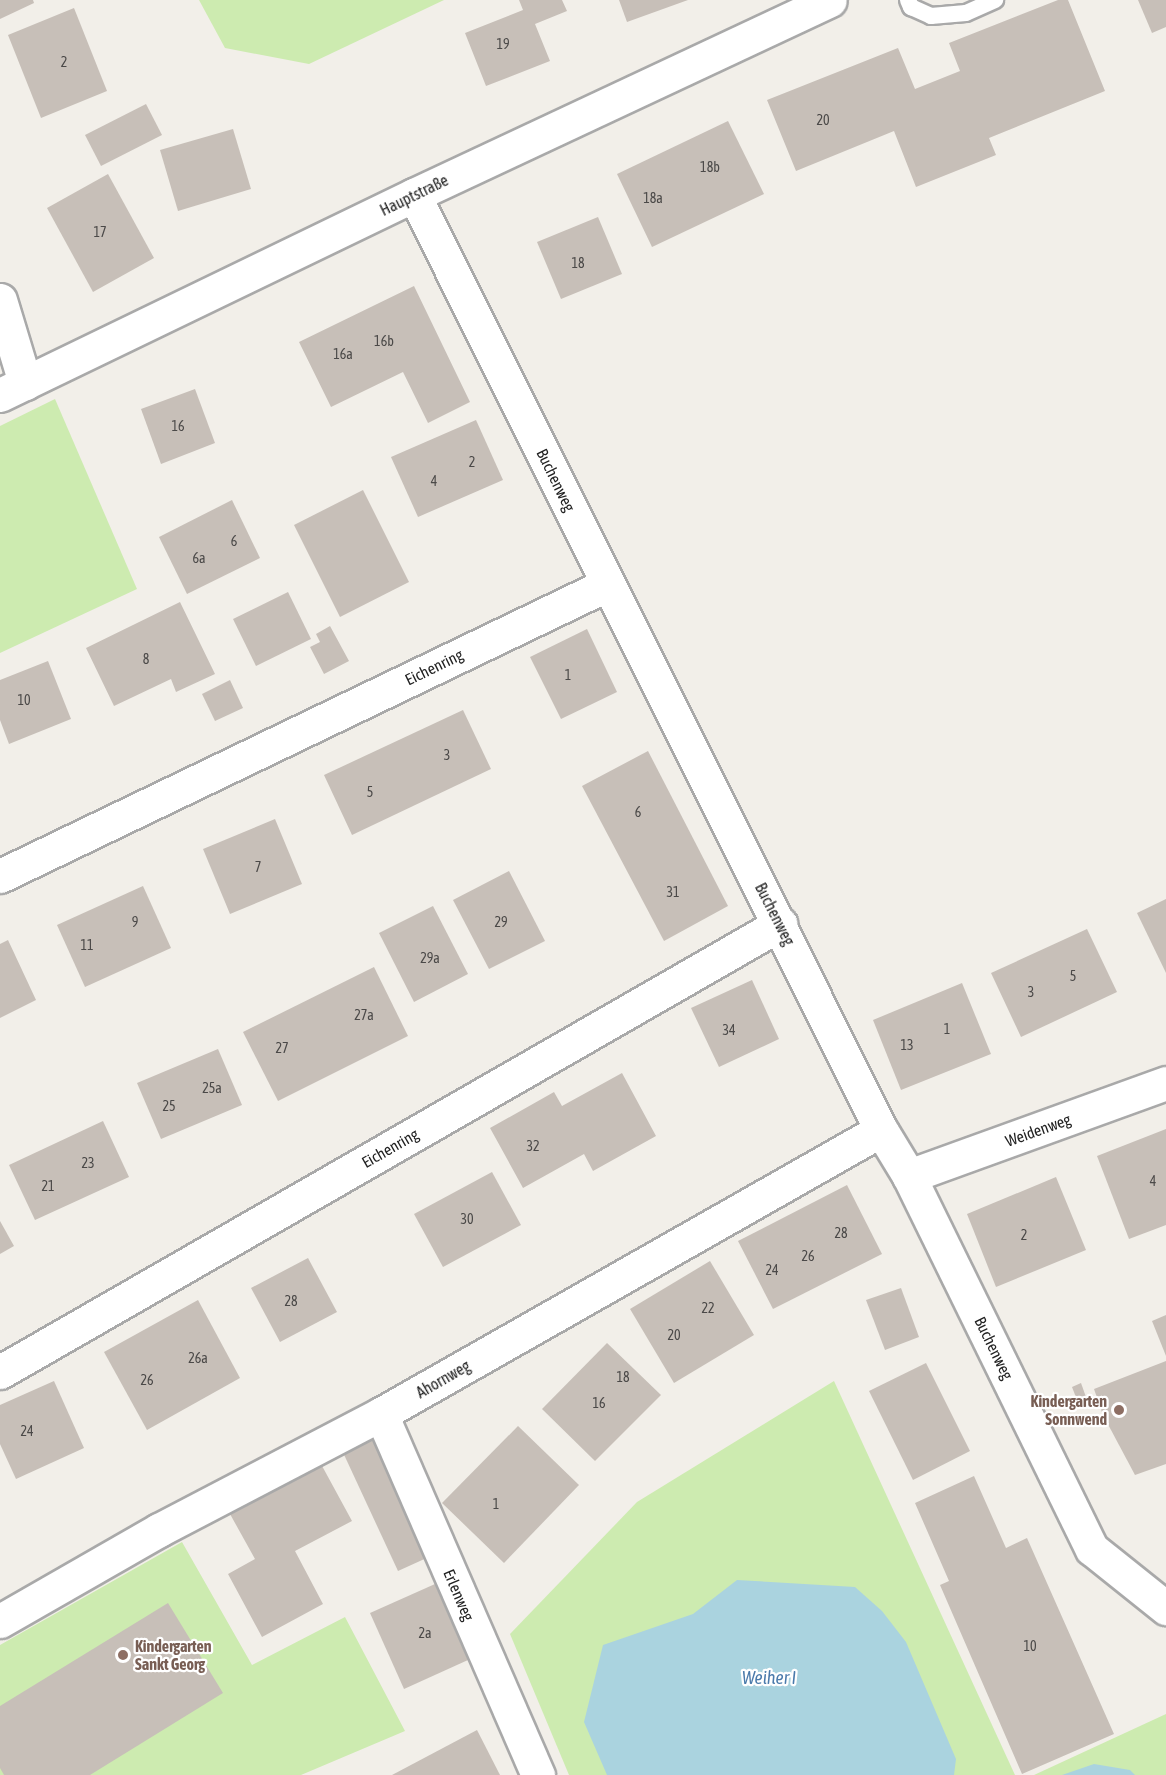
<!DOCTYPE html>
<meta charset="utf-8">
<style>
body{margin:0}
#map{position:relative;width:1166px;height:1775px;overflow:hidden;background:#f2efe9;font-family:"Asap Condensed",sans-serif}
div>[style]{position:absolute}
.grass>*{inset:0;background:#cdebb0}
.water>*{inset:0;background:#aad3df}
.building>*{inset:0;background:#c7bfb8}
.roads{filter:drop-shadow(2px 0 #a9a9a9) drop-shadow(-2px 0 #a9a9a9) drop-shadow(0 2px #a9a9a9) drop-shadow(0 -2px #a9a9a9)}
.service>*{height:16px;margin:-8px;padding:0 8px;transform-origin:8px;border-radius:8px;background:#fff}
.minor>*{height:33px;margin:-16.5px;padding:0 16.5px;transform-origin:16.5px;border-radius:16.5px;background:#fff}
.tertiary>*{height:33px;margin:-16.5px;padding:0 16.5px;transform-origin:16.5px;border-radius:16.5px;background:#fff}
.dots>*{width:16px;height:16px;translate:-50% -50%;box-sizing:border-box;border:3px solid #fff;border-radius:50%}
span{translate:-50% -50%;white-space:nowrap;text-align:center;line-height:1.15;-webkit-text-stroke:4.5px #fff;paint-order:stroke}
.number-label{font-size:14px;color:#4b4948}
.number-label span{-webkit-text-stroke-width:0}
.street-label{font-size:16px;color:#222}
.education-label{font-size:16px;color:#785e54;font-weight:700}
.right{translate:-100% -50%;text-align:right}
.left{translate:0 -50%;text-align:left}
.water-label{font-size:18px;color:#4a7aab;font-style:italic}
</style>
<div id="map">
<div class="grass">
<div style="clip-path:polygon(199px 0,444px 0,309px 64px,225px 48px)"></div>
<div style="clip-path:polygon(55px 399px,137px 589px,0 653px,0 426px)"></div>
<div style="clip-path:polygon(834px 1381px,1015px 1775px,569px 1775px,510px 1634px,637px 1502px)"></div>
<div style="clip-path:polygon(182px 1542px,252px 1665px,345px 1617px,405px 1731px,301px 1775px,0 1775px,0 1645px)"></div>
<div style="clip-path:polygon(1166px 1714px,1166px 1775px,1034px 1775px)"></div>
</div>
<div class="water">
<div style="clip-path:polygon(737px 1580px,855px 1587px,882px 1611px,906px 1642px,956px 1759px,954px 1775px,607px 1775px,584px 1722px,603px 1645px,693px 1614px)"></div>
<div style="clip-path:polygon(1094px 1764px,1130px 1770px,1135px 1775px,1062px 1775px)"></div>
</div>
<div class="building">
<div style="clip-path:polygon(0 0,33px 0,34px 3px,0 19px)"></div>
<div style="clip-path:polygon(519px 0,562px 0,567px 11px,535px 24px,550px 61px,486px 86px,465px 33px,523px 10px)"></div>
<div style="clip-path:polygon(619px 0,688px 0,627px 22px)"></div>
<div style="clip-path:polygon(1058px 0,1068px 0,1105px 91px,989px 138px,996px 155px,916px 187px,894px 131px,796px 171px,767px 100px,898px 48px,915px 89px,960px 71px,949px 43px)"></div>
<div style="clip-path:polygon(1138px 0,1166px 0,1166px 27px,1152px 33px)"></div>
<div style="clip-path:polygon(74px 8px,107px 91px,41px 118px,8px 35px)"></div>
<div style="clip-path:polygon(146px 104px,162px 135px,101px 166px,85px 135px)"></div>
<div style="clip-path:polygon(728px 121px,764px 194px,652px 247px,617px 174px)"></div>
<div style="clip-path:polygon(233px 129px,251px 189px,178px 211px,160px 150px)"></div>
<div style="clip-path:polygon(108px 174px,154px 258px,93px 292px,47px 208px)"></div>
<div style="clip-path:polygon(598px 217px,622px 274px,561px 299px,537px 242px)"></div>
<div style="clip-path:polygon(414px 286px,470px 402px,428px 423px,403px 372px,331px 407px,299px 342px)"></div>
<div style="clip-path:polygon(195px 389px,215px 443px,161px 464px,141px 409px)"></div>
<div style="clip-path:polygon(476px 420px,503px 480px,418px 517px,391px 457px)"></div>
<div style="clip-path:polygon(363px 490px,409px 582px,340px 617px,294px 525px)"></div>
<div style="clip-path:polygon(232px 500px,260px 558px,187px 594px,159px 537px)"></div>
<div style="clip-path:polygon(288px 592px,311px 639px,256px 666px,233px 619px)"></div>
<div style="clip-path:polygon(180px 602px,215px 674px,176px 692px,171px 679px,114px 706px,86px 648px)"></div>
<div style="clip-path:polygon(330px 626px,349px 661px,324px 674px,310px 647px,320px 642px,316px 634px)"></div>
<div style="clip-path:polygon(587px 629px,617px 692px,561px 719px,530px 657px)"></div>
<div style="clip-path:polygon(48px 661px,71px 719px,9px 744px,0 720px,0 680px)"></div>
<div style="clip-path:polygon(230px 680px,243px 708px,215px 721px,202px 694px)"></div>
<div style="clip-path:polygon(463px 710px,491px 769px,352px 835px,324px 775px)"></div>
<div style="clip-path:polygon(648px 751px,728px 906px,664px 941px,582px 786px)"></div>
<div style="clip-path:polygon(275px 819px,302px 884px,230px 914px,203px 849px)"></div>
<div style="clip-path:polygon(509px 871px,545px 941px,489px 969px,453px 900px)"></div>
<div style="clip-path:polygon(143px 886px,171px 948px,85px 987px,57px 925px)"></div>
<div style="clip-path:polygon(1166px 899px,1166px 973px,1137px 913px)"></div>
<div style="clip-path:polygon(433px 906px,468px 974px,414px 1002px,379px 933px)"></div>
<div style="clip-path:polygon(1087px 929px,1117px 992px,1021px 1037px,991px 973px)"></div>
<div style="clip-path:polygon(8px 940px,36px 1000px,0 1018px,0 944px)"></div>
<div style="clip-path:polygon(374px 967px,408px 1036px,278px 1101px,243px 1032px)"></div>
<div style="clip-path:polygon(752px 980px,779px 1039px,719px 1067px,691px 1008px)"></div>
<div style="clip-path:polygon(962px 983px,991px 1054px,901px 1090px,873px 1020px)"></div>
<div style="clip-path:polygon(218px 1049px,242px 1105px,161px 1139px,137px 1083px)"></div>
<div style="clip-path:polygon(622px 1073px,656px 1136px,593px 1171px,584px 1154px,523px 1188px,490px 1128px,554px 1092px,562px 1106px)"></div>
<div style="clip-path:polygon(103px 1121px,129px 1177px,35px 1220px,9px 1165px)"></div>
<div style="clip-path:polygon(1166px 1129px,1166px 1225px,1129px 1239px,1097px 1156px)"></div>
<div style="clip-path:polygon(492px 1172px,521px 1225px,443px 1267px,414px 1214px)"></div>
<div style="clip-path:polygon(1056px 1177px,1086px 1250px,996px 1287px,967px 1214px)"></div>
<div style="clip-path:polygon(847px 1185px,882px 1254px,773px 1309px,738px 1241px)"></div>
<div style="clip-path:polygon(0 1221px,14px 1246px,0 1254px)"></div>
<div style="clip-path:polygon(308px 1258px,337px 1312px,280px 1342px,251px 1288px)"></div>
<div style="clip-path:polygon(710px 1261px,754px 1335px,674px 1383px,630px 1309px)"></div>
<div style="clip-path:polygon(901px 1288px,919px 1337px,885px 1350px,866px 1300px)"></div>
<div style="clip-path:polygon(198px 1300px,240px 1378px,147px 1430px,104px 1352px)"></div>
<div style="clip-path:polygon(1166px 1315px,1166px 1356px,1152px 1321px)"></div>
<div style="clip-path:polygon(607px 1343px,661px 1395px,595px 1461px,542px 1409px)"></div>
<div style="clip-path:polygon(1166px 1361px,1166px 1464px,1135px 1475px,1103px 1415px,1094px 1389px)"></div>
<div style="clip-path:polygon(926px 1363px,970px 1451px,913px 1480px,869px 1391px)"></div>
<div style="clip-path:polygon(54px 1381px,84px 1448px,16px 1479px,0 1444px,0 1405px)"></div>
<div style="clip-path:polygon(1081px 1383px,1086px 1397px,1077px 1400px,1072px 1387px)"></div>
<div style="clip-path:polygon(518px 1426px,579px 1485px,504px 1563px,442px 1503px)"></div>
<div style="clip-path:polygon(373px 1431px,431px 1556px,398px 1571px,340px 1446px)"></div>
<div style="clip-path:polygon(321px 1464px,352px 1521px,295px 1551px,323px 1604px,262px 1637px,228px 1574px,255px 1559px,230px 1514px)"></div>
<div style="clip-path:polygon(974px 1476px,1006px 1548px,1027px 1538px,1114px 1734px,1022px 1774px,940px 1585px,949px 1581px,915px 1503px)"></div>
<div style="clip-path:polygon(435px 1584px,468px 1660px,404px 1689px,370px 1613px)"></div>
<div style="clip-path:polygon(168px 1603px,223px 1693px,90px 1775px,4px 1775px,0 1768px,0 1706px)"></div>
<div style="clip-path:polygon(477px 1730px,500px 1775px,392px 1775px)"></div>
</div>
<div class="roads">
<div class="service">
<div style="left:908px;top:0;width:8px;rotate:67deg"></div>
<div style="left:911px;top:7px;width:22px;rotate:24deg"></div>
<div style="left:931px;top:16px;width:35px;rotate:-5deg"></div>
<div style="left:966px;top:13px;width:32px;rotate:-24deg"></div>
</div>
<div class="minor">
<div style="left:414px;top:195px;width:1045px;rotate:63.46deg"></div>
<div style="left:881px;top:1130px;width:54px;rotate:58.7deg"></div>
<div style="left:909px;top:1176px;width:415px;rotate:63.9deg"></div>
<div style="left:1092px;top:1549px;width:95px;rotate:38.6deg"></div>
<div style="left:0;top:300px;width:87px;rotate:73.2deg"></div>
<div style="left:0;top:876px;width:674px;rotate:-25.65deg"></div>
<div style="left:909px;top:1176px;width:273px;rotate:-19.9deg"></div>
<div style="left:0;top:1372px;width:900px;rotate:-29.87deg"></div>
<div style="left:381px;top:1414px;width:394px;rotate:66.5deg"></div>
<div style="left:0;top:1621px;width:183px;rotate:-29.8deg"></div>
<div style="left:159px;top:1530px;width:250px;rotate:-27.6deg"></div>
<div style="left:381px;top:1414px;width:575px;rotate:-29.6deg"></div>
</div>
<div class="tertiary">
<div style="left:0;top:395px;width:460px;rotate:-25.8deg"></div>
<div style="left:414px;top:195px;width:459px;rotate:-25.1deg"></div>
</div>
</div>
<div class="dots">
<div style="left:1119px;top:1410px;background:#8d6e63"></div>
<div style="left:123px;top:1655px;background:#8d6e63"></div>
</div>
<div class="number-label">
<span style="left:503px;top:44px">19</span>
<span style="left:64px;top:62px">2</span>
<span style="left:823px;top:120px">20</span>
<span style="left:710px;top:167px">18b</span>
<span style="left:653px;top:198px">18a</span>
<span style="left:100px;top:232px">17</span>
<span style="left:578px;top:263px">18</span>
<span style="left:384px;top:341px">16b</span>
<span style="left:343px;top:354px">16a</span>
<span style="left:178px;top:426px">16</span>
<span style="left:472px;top:462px">2</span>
<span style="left:434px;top:481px">4</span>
<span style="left:234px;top:541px">6</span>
<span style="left:199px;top:558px">6a</span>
<span style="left:146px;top:659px">8</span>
<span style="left:568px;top:675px">1</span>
<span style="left:24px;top:700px">10</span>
<span style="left:447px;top:755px">3</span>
<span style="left:370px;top:792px">5</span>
<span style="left:638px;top:812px">6</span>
<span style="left:258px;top:867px">7</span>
<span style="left:673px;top:892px">31</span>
<span style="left:135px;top:922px">9</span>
<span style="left:501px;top:922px">29</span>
<span style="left:87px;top:945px">11</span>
<span style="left:430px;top:958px">29a</span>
<span style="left:1073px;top:976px">5</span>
<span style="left:1031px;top:992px">3</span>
<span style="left:364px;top:1015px">27a</span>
<span style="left:947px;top:1029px">1</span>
<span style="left:729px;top:1030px">34</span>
<span style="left:907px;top:1045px">13</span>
<span style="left:282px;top:1048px">27</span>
<span style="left:212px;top:1088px">25a</span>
<span style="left:169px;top:1106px">25</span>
<span style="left:533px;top:1146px">32</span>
<span style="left:88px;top:1163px">23</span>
<span style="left:1153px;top:1181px">4</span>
<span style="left:48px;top:1186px">21</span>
<span style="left:467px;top:1219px">30</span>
<span style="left:841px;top:1233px">28</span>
<span style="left:1024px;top:1235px">2</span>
<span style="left:808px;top:1256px">26</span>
<span style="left:772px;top:1270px">24</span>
<span style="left:291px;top:1301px">28</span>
<span style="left:708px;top:1308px">22</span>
<span style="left:674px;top:1335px">20</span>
<span style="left:198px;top:1358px">26a</span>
<span style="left:623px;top:1377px">18</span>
<span style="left:147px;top:1380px">26</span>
<span style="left:599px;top:1403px">16</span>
<span style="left:27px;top:1431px">24</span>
<span style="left:496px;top:1504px">1</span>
<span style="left:425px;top:1633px">2a</span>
<span style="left:1030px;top:1646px">10</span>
</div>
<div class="street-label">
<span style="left:414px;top:195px;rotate:-26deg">Hauptstraße</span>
<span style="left:556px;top:480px;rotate:64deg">Buchenweg</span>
<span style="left:434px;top:667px;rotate:-26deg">Eichenring</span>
<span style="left:775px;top:914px;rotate:63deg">Buchenweg</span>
<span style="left:1038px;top:1130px;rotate:-20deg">Weidenweg</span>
<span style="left:390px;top:1148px;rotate:-30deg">Eichenring</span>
<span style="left:994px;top:1348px;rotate:64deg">Buchenweg</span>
<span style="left:443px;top:1379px;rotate:-30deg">Ahornweg</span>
<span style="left:459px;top:1595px;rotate:67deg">Erlenweg</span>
</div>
<div class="education-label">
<span class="right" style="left:1107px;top:1410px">Kindergarten<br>Sonnwend</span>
<span class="left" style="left:135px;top:1655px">Kindergarten<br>Sankt Georg</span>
</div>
<div class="water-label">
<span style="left:769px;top:1678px">Weiher I</span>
</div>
</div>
